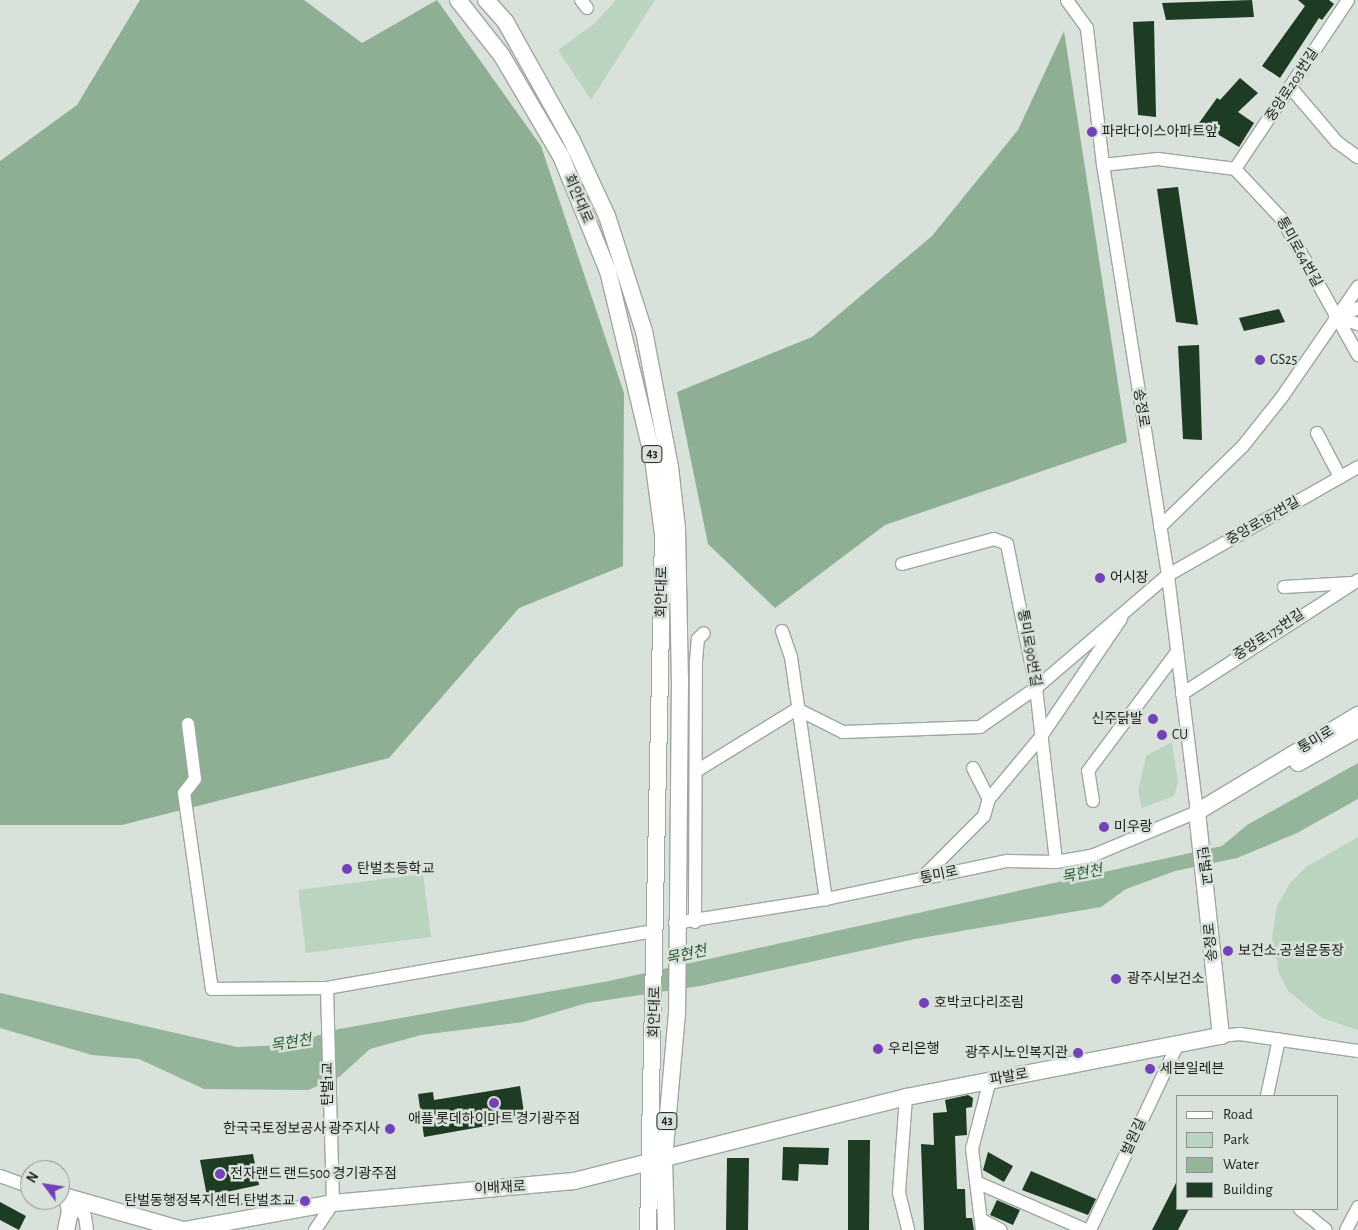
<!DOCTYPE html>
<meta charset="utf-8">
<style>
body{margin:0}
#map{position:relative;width:1358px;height:1230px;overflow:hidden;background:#d8e2da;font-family:"Alegreya Sans","Noto Sans KR",sans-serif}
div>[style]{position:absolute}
.green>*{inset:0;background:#bbd4bf}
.forest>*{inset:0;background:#8faf94}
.water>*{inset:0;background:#94b59a}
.building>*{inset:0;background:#1e3b24}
.roads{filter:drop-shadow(1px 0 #9ea79f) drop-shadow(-1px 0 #9ea79f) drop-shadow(0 1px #9ea79f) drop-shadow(0 -1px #9ea79f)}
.minor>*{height:12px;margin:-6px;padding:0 6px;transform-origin:6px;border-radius:6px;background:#fff}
.major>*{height:16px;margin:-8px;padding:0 8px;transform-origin:8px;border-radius:8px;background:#fff}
.dots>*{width:14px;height:14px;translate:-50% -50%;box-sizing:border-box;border:2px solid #d8e2da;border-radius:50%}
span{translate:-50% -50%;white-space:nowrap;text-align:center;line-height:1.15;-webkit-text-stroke:5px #d8e2da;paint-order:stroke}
.shield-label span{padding:1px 4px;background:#d8e2da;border:1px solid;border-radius:4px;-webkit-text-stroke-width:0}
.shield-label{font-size:12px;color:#1c1f1c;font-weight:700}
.street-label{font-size:14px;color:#1c1f1c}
.poi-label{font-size:14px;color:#1c1f1c}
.left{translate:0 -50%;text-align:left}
.right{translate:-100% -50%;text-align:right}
.water-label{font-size:15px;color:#2a5c36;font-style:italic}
.legend{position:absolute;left:1176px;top:1095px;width:162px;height:115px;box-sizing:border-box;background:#d8e2da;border:1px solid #8d948e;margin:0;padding:6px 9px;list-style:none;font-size:15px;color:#1c1f1c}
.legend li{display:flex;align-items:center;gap:10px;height:25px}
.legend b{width:25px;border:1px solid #8d948e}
.north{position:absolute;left:20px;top:1160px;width:50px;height:50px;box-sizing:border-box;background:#d8e2da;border:1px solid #8d948e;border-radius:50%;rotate:301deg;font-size:14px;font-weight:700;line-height:20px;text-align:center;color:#1c1f1c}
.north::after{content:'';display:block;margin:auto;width:18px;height:22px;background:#7541b8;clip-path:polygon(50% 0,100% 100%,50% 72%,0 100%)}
</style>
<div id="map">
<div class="green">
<div style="clip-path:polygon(616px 0,655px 0,591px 100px,558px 50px,594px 24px)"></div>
<div style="clip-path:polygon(1172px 742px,1178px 783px,1174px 796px,1142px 808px,1138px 791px,1146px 756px)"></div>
<div style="clip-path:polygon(1358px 837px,1358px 1030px,1322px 1018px,1288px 991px,1279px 973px,1272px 937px,1277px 906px,1290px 883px,1306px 867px)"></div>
<div style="clip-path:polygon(423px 874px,431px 937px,306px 953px,298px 890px)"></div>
</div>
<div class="forest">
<div style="clip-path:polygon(140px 0,304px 0,362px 43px,437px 0,541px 146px,624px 393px,623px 566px,519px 608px,389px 758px,122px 825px,0 825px,0 161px,77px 105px)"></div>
<div style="clip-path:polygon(1064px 31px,1127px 442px,885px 525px,775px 608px,708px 544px,677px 392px,812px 337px,932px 236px,1018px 130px)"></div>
</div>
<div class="water">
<div style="clip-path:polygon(1358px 763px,1358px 799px,1297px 833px,1237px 858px,1175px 871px,1126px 889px,1101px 907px,915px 939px,700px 986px,587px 1003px,523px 1022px,421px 1035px,370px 1049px,339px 1077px,308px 1090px,204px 1089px,139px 1059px,92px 1055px,0 1028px,0 993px,237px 1047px,287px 1045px,339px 1029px,609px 981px,1222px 846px,1247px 825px)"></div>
</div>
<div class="building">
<div style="clip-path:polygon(1252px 0,1254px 17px,1166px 20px,1162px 3px)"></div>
<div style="clip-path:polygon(1298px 0,1329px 0,1334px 4px,1322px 20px,1319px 18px,1280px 78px,1262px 66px,1305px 6px)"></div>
<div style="clip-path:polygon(1154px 21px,1156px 117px,1138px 115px,1133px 22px)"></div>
<div style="clip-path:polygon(1240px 78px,1258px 93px,1238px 112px,1254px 123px,1239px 147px,1199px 123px,1217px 98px,1220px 100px)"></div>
<div style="clip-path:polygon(1178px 187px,1198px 325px,1176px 322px,1157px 189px)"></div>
<div style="clip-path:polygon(1279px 309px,1285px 322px,1244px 331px,1239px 318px)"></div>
<div style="clip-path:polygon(1199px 345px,1202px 440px,1183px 439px,1178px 346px)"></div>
<div style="clip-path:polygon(520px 1086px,525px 1119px,424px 1137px,418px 1094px,433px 1092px,434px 1100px)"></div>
<div style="clip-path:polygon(968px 1095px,973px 1098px,972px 1107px,966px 1108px,967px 1135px,955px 1136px,957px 1189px,965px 1189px,966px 1218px,972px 1218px,974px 1230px,924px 1230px,921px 1144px,934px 1145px,933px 1113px,947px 1112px,945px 1100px)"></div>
<div style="clip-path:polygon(848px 1140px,870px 1140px,869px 1230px,848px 1230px)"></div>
<div style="clip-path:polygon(783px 1147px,829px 1148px,828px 1165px,799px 1164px,798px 1181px,782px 1180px)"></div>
<div style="clip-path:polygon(988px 1152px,1013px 1166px,1004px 1182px,983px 1170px)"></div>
<div style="clip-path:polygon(253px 1154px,259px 1185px,207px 1196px,200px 1160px)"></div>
<div style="clip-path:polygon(727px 1158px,749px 1158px,748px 1230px,726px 1230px)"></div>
<div style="clip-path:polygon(1031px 1171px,1096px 1199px,1088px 1215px,1022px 1190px)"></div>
<div style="clip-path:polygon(1177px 1181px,1177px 1209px,1189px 1209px,1178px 1230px,1152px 1230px)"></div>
<div style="clip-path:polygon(997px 1200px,1020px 1210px,1013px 1225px,990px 1215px)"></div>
<div style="clip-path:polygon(0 1202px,26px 1216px,19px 1230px,0 1220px)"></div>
</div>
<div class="roads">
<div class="minor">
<div style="left:581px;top:0;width:10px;rotate:53deg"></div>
<div style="left:1291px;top:88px;width:71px;rotate:49.6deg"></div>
<div style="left:1337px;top:142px;width:26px;rotate:36deg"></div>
<div style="left:1103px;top:165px;width:55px;rotate:-6.2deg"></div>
<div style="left:1158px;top:159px;width:78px;rotate:7.4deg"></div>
<div style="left:1235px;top:169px;width:69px;rotate:46.8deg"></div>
<div style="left:1282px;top:219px;width:156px;rotate:60.8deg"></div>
<div style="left:1235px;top:169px;width:203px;rotate:-56.2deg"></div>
<div style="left:1335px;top:317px;width:25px;rotate:-21deg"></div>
<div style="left:1335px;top:317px;width:24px;rotate:17deg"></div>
<div style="left:1317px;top:433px;width:50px;rotate:62.4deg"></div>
<div style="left:1160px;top:527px;width:116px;rotate:-44.3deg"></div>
<div style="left:1243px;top:446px;width:63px;rotate:-51.5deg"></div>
<div style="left:1282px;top:397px;width:134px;rotate:-55.4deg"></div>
<div style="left:902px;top:564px;width:95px;rotate:-15.2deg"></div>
<div style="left:994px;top:539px;width:14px;rotate:21deg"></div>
<div style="left:1007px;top:544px;width:147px;rotate:78.6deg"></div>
<div style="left:1036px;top:688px;width:175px;rotate:83.4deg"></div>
<div style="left:1284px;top:587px;width:68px;rotate:-3.4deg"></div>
<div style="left:782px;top:631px;width:28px;rotate:71deg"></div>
<div style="left:791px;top:657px;width:245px;rotate:81.8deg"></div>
<div style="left:1182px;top:694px;width:210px;rotate:-32.9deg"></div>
<div style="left:188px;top:724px;width:55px;rotate:82.7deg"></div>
<div style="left:195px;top:779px;width:18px;rotate:128deg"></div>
<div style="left:184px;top:793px;width:198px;rotate:81.9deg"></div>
<div style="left:212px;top:989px;width:115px;rotate:-0.5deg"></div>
<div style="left:973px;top:768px;width:35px;rotate:63deg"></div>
<div style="left:698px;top:770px;width:116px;rotate:-31.6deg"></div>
<div style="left:797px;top:709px;width:51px;rotate:26.6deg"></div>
<div style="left:843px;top:732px;width:137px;rotate:-2.1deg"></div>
<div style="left:980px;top:727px;width:68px;rotate:-34.9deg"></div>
<div style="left:1036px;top:688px;width:174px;rotate:-40.6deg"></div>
<div style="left:1168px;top:575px;width:219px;rotate:-29.6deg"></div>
<div style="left:1093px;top:801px;width:30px;rotate:-99deg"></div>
<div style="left:1088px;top:771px;width:149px;rotate:-53.2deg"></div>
<div style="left:921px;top:879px;width:89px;rotate:-45deg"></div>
<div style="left:984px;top:816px;width:18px;rotate:-74deg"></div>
<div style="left:989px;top:799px;width:80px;rotate:-50.1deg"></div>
<div style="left:1040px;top:738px;width:144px;rotate:-55.8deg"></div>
<div style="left:695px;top:922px;width:261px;rotate:-89.8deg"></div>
<div style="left:696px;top:661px;width:22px;rotate:-85deg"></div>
<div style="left:698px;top:639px;width:8px;rotate:-45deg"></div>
<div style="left:675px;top:923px;width:153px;rotate:-9deg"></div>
<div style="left:826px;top:899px;width:185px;rotate:-11.9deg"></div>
<div style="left:1007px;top:861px;width:49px;rotate:1.2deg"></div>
<div style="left:1056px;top:862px;width:39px;rotate:-10deg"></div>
<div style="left:1094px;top:855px;width:112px;rotate:-22.7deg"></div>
<div style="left:1197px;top:812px;width:239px;rotate:-97deg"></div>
<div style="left:1168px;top:575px;width:415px;rotate:-99deg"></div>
<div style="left:1103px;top:165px;width:138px;rotate:-96.7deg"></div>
<div style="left:1087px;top:28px;width:34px;rotate:-126deg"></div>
<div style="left:1221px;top:1036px;width:19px;rotate:-6deg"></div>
<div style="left:1240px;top:1034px;width:119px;rotate:8.2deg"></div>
<div style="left:1267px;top:1096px;width:58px;rotate:-78.1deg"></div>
<div style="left:906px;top:1097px;width:96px;rotate:94.2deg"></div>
<div style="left:899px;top:1193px;width:38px;rotate:76deg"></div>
<div style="left:0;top:1176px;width:32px;rotate:20deg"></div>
<div style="left:976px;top:1182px;width:120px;rotate:23.6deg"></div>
<div style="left:67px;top:1197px;width:26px;rotate:47deg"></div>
<div style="left:85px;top:1216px;width:14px;rotate:82deg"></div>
<div style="left:1300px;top:1209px;width:33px;rotate:39deg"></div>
<div style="left:982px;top:1220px;width:21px;rotate:28deg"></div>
<div style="left:315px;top:1230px;width:32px;rotate:-56deg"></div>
<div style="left:333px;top:1203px;width:215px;rotate:-91.6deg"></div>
<div style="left:327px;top:988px;width:333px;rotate:-9.9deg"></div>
<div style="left:982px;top:1230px;width:82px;rotate:-97deg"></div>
<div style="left:972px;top:1149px;width:71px;rotate:-75.4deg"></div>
<div style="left:1090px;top:1230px;width:206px;rotate:-64.7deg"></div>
<div style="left:1346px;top:1230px;width:26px;rotate:-62deg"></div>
</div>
<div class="major">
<div style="left:458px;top:0;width:71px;rotate:51.8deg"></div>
<div style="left:502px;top:56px;width:116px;rotate:59.5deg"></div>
<div style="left:561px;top:156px;width:124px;rotate:67.8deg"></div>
<div style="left:608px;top:271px;width:193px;rotate:76.5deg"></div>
<div style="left:653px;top:459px;width:76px;rotate:82.4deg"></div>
<div style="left:663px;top:534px;width:696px;rotate:91.23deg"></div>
<div style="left:486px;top:0;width:28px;rotate:48deg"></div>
<div style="left:505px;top:21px;width:137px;rotate:60.8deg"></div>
<div style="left:572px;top:141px;width:83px;rotate:65deg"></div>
<div style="left:607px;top:216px;width:121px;rotate:72.2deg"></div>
<div style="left:644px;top:331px;width:138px;rotate:79.2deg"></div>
<div style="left:670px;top:467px;width:61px;rotate:83.5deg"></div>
<div style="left:677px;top:528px;width:151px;rotate:88.9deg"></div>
<div style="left:680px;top:679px;width:334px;rotate:90.5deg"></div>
<div style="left:677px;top:1013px;width:146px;rotate:95.1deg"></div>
<div style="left:664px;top:1158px;width:72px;rotate:88.4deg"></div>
<div style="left:1298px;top:763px;width:69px;rotate:-29.5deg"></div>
<div style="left:1197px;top:812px;width:188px;rotate:-31.1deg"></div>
<div style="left:66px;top:1230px;width:19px;rotate:-78deg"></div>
<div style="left:70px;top:1211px;width:14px;rotate:-102deg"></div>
<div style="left:67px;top:1197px;width:121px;rotate:15.9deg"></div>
<div style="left:184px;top:1230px;width:151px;rotate:-10.3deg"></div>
<div style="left:333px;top:1203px;width:242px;rotate:-5.2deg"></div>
<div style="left:574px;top:1181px;width:342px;rotate:-14.2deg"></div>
<div style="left:906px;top:1097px;width:321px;rotate:-11deg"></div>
<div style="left:1221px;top:1036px;width:225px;rotate:-96.1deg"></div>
</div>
</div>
<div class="dots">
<div style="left:1092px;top:132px;background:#7541b8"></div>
<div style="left:1260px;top:360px;background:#7541b8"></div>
<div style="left:1100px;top:578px;background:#7541b8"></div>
<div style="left:1153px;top:719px;background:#7541b8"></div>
<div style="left:1162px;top:735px;background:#7541b8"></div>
<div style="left:1104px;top:827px;background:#7541b8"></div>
<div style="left:347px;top:869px;background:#7541b8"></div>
<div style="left:1228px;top:951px;background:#7541b8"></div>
<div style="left:1116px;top:979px;background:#7541b8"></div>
<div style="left:924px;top:1003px;background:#7541b8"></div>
<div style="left:878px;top:1049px;background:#7541b8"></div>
<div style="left:1078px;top:1053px;background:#7541b8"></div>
<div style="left:1150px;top:1069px;background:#7541b8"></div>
<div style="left:494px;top:1103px;background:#7541b8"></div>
<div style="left:390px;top:1129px;background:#7541b8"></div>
<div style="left:220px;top:1174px;background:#7541b8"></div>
<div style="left:305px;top:1201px;background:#7541b8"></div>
</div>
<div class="shield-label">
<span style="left:652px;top:454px">43</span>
<span style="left:667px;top:1121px">43</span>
</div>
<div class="street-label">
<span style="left:1292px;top:85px;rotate:-57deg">중앙로203번길</span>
<span style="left:578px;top:199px;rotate:67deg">회안대로</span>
<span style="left:1299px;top:252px;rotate:61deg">통미로64번길</span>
<span style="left:1141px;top:408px;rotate:81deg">송정로</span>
<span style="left:1263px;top:521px;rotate:-30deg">중앙로187번길</span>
<span style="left:662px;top:592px;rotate:-89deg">회안대로</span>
<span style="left:1269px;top:635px;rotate:-33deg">중앙로175번길</span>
<span style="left:1029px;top:648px;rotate:80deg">통미로90번길</span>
<span style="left:1316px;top:740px;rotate:-31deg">통미로</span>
<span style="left:1204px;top:866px;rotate:82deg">탄벌교</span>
<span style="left:939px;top:875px;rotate:-12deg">통미로</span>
<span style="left:1211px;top:942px;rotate:-95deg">송정로</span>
<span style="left:655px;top:1012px;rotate:-89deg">회안대로</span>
<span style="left:1009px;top:1077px;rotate:-10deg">파발로</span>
<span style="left:328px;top:1084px;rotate:-90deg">탄벌1교</span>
<span style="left:1134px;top:1137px;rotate:-65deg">벌원길</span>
<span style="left:500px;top:1188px;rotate:-3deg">이배재로</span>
</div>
<div class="poi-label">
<span class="left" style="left:1102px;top:132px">파라다이스아파트앞</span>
<span class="left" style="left:1270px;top:360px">GS25</span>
<span class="left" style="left:1110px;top:578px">어시장</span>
<span class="right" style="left:1143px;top:719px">신주닭발</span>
<span class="left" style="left:1172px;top:735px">CU</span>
<span class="left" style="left:1114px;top:827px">미우랑</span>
<span class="left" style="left:357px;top:869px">탄벌초등학교</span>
<span class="left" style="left:1238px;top:951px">보건소.공설운동장</span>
<span class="left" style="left:1127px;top:979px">광주시보건소</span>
<span class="left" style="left:934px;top:1003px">호박코다리조림</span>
<span class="left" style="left:888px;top:1049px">우리은행</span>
<span class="right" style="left:1068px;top:1053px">광주시노인복지관</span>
<span class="left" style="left:1160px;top:1069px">세븐일레븐</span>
<span style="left:494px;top:1119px">애플 롯데하이마트 경기광주점</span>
<span class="right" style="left:380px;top:1129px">한국국토정보공사 광주지사</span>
<span class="left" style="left:230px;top:1174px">전자랜드 랜드500 경기광주점</span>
<span class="right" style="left:295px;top:1201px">탄벌동행정복지센터.탄벌초교</span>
</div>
<div class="water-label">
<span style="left:1082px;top:874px;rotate:-11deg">목현천</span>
<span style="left:686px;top:955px;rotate:-12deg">목현천</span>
<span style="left:291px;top:1043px;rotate:-9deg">목현천</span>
</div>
<ul class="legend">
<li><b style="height:6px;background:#fff"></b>Road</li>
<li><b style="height:14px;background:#bbd4bf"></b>Park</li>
<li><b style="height:14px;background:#94b59a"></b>Water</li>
<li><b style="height:14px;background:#1e3b24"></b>Building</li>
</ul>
<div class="north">N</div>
</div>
